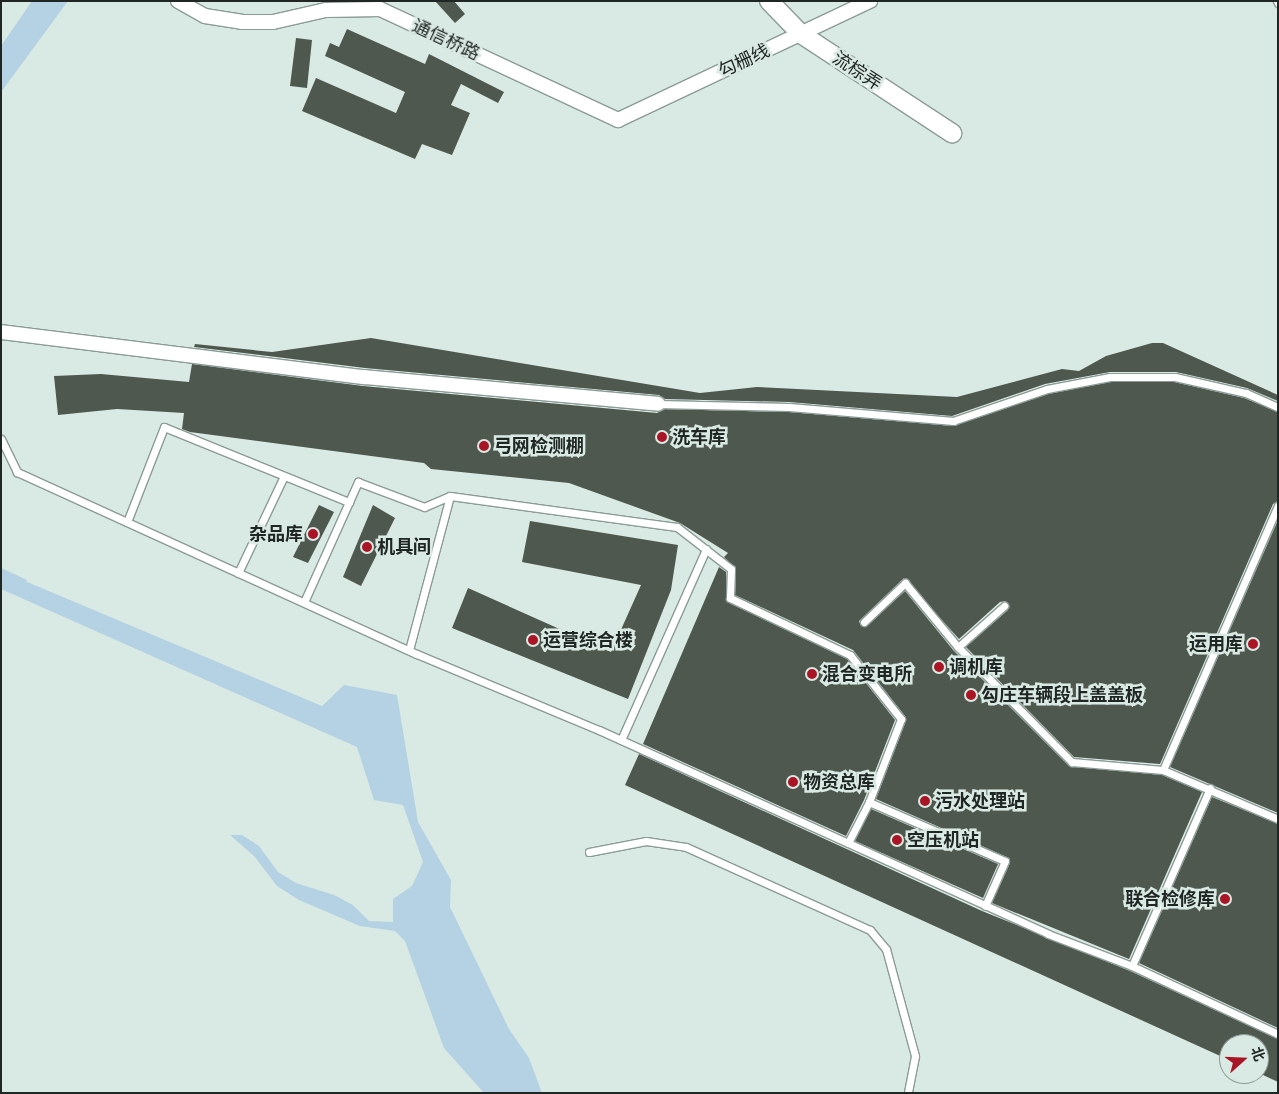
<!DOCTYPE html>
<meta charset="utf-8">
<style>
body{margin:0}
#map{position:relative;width:1279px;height:1094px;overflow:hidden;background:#d9e9e3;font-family:Bitter,"Noto Sans SC",serif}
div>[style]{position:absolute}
.water>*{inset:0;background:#b4d2e3}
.stream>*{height:4px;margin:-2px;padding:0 2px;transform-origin:2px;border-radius:2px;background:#b4d2e3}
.building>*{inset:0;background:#4f584e}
.roads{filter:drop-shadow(1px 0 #8b9b95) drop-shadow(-1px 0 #8b9b95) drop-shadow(0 1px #8b9b95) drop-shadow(0 -1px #8b9b95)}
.service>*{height:7px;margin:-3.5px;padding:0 3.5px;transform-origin:3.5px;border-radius:3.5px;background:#fff}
.minor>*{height:14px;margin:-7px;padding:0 7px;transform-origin:7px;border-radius:7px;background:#fff}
.tertiary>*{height:18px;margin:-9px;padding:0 9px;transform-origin:9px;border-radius:9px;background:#fff}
.dots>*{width:14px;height:14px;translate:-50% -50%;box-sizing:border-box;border:2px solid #d9e9e3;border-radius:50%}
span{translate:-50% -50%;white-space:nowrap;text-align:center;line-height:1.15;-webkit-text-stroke:5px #d9e9e3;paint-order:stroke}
.street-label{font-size:18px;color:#202624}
.poi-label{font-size:18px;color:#202624;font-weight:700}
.left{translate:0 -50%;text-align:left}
.right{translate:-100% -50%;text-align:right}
.frame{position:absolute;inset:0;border:2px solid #202624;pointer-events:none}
.north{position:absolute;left:1219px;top:1034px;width:50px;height:50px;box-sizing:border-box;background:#d9e9e3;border:1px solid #8f9b97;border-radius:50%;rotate:70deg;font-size:14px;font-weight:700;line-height:20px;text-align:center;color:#202624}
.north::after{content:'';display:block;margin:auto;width:18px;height:22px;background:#aa1525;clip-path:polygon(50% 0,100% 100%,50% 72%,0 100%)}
</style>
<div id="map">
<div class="water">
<div style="clip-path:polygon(32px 1px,68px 1px,1px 92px,1px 46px)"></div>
<div style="clip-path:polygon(1px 571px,322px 706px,344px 685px,397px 695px,418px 822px,451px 880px,450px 907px,509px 1029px,529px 1058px,542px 1093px,484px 1093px,444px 1048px,405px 941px,395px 931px,360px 926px,299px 900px,277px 886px,255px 857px,230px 835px,242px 835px,259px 846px,278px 872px,296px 883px,334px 895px,353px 905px,369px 921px,393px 922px,393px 899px,412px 886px,423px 862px,403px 805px,374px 800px,357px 747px,1px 589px)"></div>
</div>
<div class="stream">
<div style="left:1px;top:570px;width:26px;rotate:25deg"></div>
</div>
<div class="building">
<div style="clip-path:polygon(435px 1px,454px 1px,465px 14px,455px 23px)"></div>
<div style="clip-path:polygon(347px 29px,425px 64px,429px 54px,504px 92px,498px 103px,461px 84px,451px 105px,470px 113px,452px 155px,422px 144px,415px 159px,302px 111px,316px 78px,396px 113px,405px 92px,325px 56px,330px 43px,339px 47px)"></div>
<div style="clip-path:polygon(296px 38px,312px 40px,307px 88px,290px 86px)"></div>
<div style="clip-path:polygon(371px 338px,700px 393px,757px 387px,957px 397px,1062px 369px,1079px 371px,1106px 356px,1152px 343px,1163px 343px,1278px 395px,1278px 401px,1247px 388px,1176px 372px,1110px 372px,1045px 384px,952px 416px,789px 402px,665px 399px,659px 395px,365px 368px,194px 347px,195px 344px,272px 352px)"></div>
<div style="clip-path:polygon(192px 364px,363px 386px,657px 413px,665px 409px,789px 412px,953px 426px,1048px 394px,1110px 382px,1174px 382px,1244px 398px,1278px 412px,1278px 501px,1273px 504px,1160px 764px,1074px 757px,966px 647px,1008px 610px,1006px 601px,1000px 602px,959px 639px,904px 578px,859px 621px,861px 626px,867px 626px,905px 591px,954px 651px,1069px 766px,1162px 775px,1202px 792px,1129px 959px,992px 903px,1010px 863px,1009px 858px,876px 799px,906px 721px,905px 716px,853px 650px,735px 595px,736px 569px,724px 557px,728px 553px,680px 523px,569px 483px,431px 469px,424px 463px,190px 432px,182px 429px,184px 413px,117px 409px,58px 415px,54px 376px,101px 374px,189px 382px)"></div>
<div style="clip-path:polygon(319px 505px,334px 512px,308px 563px,293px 557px)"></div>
<div style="clip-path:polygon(373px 505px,395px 518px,361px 586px,343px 577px)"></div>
<div style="clip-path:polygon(1278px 520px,1278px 813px,1170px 767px)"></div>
<div style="clip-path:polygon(530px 521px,678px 545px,671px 590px,628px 699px,452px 628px,468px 588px,611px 652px,641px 585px,522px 562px)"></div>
<div style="clip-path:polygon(719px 567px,726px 572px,727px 602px,847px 659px,895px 720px,864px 800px,846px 836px,643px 744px)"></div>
<div style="clip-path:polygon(639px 754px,982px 911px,1130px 971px,1278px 1039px,1278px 1082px,1259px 1073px,1259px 1044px,1229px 1044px,1229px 1060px,625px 785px)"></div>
<div style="clip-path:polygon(1212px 797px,1278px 824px,1278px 1028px,1139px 963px)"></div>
<div style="clip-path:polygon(871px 809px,998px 864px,983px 898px,855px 841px)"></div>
</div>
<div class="roads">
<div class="service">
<div style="left:1277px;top:1px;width:2px;rotate:63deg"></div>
<div style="left:658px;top:404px;width:131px;rotate:1.3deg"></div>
<div style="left:789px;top:407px;width:165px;rotate:4.9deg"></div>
<div style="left:953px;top:421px;width:99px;rotate:-18.8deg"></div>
<div style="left:1047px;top:389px;width:64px;rotate:-10.8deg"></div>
<div style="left:1110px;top:377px;width:65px"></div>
<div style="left:1175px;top:377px;width:73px;rotate:12.7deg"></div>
<div style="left:1246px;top:393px;width:35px;rotate:24deg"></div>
<div style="left:1px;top:439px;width:37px;rotate:64deg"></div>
<div style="left:17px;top:472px;width:439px;rotate:24.5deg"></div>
<div style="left:417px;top:654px;width:197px;rotate:22.7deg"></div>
<div style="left:599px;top:730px;width:493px;rotate:24.4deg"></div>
<div style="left:1048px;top:934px;width:90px;rotate:20.9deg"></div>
<div style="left:127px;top:522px;width:102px;rotate:-68.7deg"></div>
<div style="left:164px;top:427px;width:200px;rotate:22.1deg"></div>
<div style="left:238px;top:573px;width:107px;rotate:-64.6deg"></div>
<div style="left:304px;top:602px;width:132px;rotate:-65.8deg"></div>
<div style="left:358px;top:482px;width:71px;rotate:20.7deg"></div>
<div style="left:424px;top:507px;width:28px;rotate:-23deg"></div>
<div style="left:864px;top:622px;width:57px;rotate:-43.6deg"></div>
<div style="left:905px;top:583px;width:83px;rotate:50.4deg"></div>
<div style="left:958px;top:647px;width:62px;rotate:-41.7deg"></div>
<div style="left:958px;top:647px;width:162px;rotate:45.3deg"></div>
<div style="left:1072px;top:762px;width:91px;rotate:5deg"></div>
<div style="left:1163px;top:770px;width:125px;rotate:23.1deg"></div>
<div style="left:409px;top:650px;width:159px;rotate:-75.1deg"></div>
<div style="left:450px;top:496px;width:229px;rotate:7.8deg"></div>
<div style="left:677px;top:527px;width:68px;rotate:37.9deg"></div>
<div style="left:731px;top:569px;width:29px;rotate:92deg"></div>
<div style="left:730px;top:598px;width:133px;rotate:25.4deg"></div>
<div style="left:850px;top:655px;width:82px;rotate:51.4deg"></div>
<div style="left:901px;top:719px;width:89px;rotate:111.1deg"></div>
<div style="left:869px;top:802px;width:46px;rotate:117.1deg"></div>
<div style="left:621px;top:740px;width:209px;rotate:-66deg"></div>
<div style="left:1163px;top:770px;width:288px;rotate:-66.5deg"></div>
<div style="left:1210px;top:788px;width:194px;rotate:113.7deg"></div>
<div style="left:1132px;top:966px;width:161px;rotate:25deg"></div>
<div style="left:869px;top:802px;width:148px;rotate:23.5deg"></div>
<div style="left:1005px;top:861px;width:49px;rotate:114deg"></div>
<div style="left:589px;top:852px;width:58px;rotate:-10.9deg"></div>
<div style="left:646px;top:841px;width:40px;rotate:8.5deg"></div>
<div style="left:686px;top:847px;width:202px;rotate:24.3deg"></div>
<div style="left:870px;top:930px;width:25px;rotate:50deg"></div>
<div style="left:886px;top:949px;width:111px;rotate:74.8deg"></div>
<div style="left:915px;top:1056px;width:38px;rotate:101deg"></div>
</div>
<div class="minor">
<div style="left:178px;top:1px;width:31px;rotate:29deg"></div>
<div style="left:205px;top:16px;width:37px;rotate:9deg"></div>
<div style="left:242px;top:22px;width:31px"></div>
<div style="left:273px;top:22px;width:54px;rotate:-12.8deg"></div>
<div style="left:326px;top:10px;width:54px;rotate:-1.1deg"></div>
<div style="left:380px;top:9px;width:263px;rotate:25deg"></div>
<div style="left:618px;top:120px;width:279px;rotate:-25.3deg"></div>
<div style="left:1px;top:332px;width:366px;rotate:7.1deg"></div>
<div style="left:364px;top:377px;width:295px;rotate:5.2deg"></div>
</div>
<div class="tertiary">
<div style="left:769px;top:1px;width:46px;rotate:45.9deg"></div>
<div style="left:801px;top:34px;width:181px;rotate:33.3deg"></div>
</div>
</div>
<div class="dots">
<div style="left:662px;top:437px;background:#aa1525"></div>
<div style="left:484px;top:446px;background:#aa1525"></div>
<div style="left:313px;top:534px;background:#aa1525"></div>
<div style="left:367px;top:547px;background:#aa1525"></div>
<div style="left:533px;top:640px;background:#aa1525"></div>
<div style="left:1253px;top:644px;background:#aa1525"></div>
<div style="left:939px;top:667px;background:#aa1525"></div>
<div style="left:812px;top:674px;background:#aa1525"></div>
<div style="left:971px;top:695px;background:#aa1525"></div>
<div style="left:793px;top:782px;background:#aa1525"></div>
<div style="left:925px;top:801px;background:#aa1525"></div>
<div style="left:897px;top:840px;background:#aa1525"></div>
<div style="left:1225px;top:899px;background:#aa1525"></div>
</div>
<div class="street-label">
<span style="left:446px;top:40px;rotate:25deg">通信桥路</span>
<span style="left:744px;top:61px;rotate:-25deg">勾栅线</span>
<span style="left:857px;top:71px;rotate:33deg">流棕弄</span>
</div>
<div class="poi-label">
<span class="left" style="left:672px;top:437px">洗车库</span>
<span class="left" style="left:494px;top:446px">弓网检测棚</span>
<span class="right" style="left:303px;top:534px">杂品库</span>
<span class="left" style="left:377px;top:547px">机具间</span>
<span class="left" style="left:543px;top:640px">运营综合楼</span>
<span class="right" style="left:1243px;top:644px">运用库</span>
<span class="left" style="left:949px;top:667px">调机库</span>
<span class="left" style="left:822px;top:674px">混合变电所</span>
<span class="left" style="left:981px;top:695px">勾庄车辆段上盖盖板</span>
<span class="left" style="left:803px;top:782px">物资总库</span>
<span class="left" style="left:935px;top:801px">污水处理站</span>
<span class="left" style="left:907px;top:840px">空压机站</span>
<span class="right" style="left:1215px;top:899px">联合检修库</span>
</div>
<div class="frame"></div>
<div class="north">北</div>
</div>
